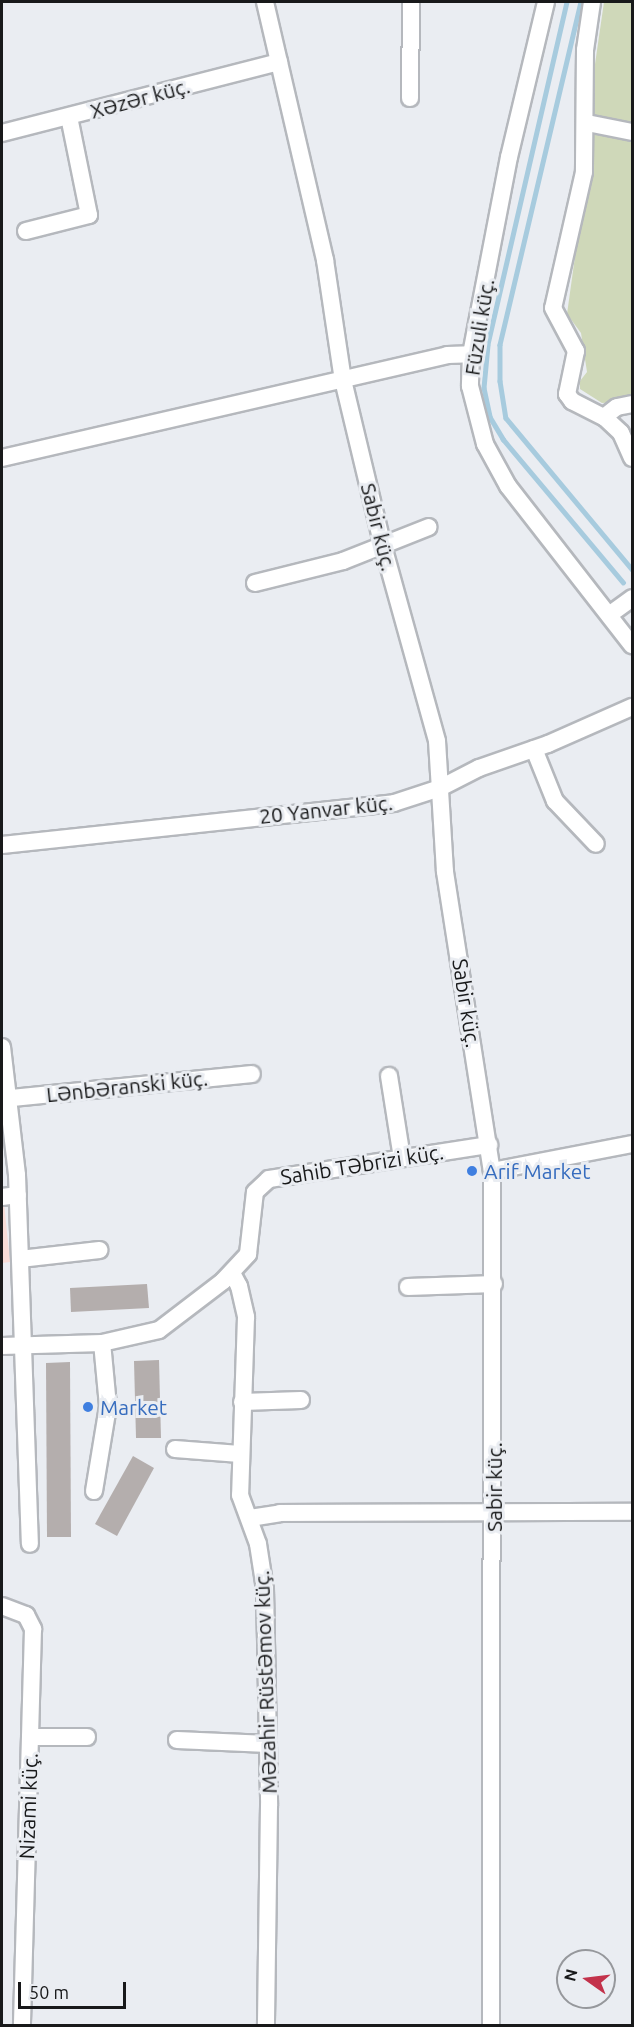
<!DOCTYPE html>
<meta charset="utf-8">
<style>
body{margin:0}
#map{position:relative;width:634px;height:2027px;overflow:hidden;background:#eaedf2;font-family:Ubuntu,sans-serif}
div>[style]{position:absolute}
.education>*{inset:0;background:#f7dcd7}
.green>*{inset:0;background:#cfd8b9}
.stream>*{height:4.5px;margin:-2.25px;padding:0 2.25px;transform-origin:2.25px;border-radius:2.25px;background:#a7cbde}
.building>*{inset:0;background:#b4aead}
.roads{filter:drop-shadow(2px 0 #b5b8bd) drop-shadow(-2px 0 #b5b8bd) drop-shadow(0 2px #b5b8bd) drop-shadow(0 -2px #b5b8bd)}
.minor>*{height:16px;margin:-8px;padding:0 8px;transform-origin:8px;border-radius:8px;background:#fff}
.dots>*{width:16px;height:16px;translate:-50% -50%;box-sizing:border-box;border:3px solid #eaedf2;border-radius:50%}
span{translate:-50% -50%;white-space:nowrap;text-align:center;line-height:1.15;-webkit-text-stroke:6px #eaedf2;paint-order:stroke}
.street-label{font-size:21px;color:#18191a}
.shop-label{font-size:21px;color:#366cbe}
.left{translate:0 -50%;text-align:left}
.frame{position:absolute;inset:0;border:3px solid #18191a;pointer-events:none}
.north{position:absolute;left:556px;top:1949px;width:60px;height:60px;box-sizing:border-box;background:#eaedf2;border:2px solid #96989c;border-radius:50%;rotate:284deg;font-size:16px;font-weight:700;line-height:24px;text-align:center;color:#18191a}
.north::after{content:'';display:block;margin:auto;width:21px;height:27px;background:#c3324b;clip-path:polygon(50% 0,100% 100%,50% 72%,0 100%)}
.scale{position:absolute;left:18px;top:1982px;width:108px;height:27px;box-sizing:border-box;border:3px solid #18191a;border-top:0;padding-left:8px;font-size:18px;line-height:21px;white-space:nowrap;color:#18191a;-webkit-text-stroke:4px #eaedf2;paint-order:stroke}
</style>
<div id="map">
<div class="education">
<div style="clip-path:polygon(2px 1183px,10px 1262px,2px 1263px)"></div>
</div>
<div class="green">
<div style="clip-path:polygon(604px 2px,632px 2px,632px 441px,631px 401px,602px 403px,580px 389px,580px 381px,587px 372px,581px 333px,567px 314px,591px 142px,594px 71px)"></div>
</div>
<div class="stream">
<div style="left:567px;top:2px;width:352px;rotate:103deg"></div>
<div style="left:488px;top:345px;width:43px;rotate:95.3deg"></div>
<div style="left:484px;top:388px;width:30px;rotate:78deg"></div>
<div style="left:490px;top:417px;width:26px;rotate:59deg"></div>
<div style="left:503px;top:439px;width:187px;rotate:50deg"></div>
<div style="left:581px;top:2px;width:352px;rotate:103.3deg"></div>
<div style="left:500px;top:345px;width:36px;rotate:90deg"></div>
<div style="left:500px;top:381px;width:37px;rotate:81deg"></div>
<div style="left:506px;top:418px;width:197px;rotate:50.2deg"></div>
</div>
<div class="building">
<div style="clip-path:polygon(147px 1284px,149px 1308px,71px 1312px,70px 1288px)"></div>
<div style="clip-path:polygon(159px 1360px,161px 1438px,136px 1438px,134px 1361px)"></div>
<div style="clip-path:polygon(70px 1362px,71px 1537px,47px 1537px,46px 1363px)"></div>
<div style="clip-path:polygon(133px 1456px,154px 1468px,117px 1536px,95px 1524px)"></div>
</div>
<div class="roads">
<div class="minor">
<div style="left:265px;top:2px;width:265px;rotate:76.9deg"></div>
<div style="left:325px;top:260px;width:121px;rotate:81.5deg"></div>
<div style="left:343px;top:380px;width:171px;rotate:76.5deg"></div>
<div style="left:383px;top:546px;width:202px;rotate:74.5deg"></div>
<div style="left:437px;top:741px;width:131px;rotate:86.5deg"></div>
<div style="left:445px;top:872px;width:303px;rotate:81.1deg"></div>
<div style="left:492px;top:1171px;width:855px;rotate:90.07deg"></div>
<div style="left:546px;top:2px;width:159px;rotate:103.4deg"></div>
<div style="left:509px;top:157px;width:201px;rotate:100.9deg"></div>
<div style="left:471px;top:354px;width:32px;rotate:92deg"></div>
<div style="left:470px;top:386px;width:60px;rotate:75.5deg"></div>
<div style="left:485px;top:444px;width:48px;rotate:61.3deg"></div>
<div style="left:508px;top:486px;width:202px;rotate:52.1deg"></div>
<div style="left:592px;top:2px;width:49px;rotate:98.3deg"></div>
<div style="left:585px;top:50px;width:122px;rotate:90.5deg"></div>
<div style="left:584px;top:172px;width:139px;rotate:102.8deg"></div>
<div style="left:553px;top:308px;width:49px;rotate:61.9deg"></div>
<div style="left:576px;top:351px;width:44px;rotate:101.8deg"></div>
<div style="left:567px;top:394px;width:9px;rotate:54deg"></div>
<div style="left:572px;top:401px;width:36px;rotate:27deg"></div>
<div style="left:604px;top:417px;width:23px;rotate:43deg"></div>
<div style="left:621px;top:433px;width:27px;rotate:66deg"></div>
<div style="left:410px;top:98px;width:96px;rotate:-89.4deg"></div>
<div style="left:587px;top:123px;width:46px;rotate:11.3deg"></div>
<div style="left:2px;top:133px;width:286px;rotate:-14.4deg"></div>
<div style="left:26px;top:231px;width:65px;rotate:-14.3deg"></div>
<div style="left:89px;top:215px;width:100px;rotate:-101.5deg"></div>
<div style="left:604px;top:417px;width:16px;rotate:-38deg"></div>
<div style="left:617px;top:407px;width:15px;rotate:-11deg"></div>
<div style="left:2px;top:458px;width:457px;rotate:-13deg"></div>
<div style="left:447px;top:355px;width:24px;rotate:-2deg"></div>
<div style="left:255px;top:583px;width:91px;rotate:-14deg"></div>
<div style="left:343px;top:561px;width:92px;rotate:-21.6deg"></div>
<div style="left:609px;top:615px;width:29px;rotate:-36deg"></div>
<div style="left:534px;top:749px;width:56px;rotate:68deg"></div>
<div style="left:555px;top:801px;width:59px;rotate:46.4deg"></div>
<div style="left:2px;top:845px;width:394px;rotate:-6.1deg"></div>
<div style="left:394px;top:803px;width:48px;rotate:-18.1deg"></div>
<div style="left:440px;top:788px;width:44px;rotate:-27.1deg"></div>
<div style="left:479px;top:768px;width:73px;rotate:-19.2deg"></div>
<div style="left:548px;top:744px;width:92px;rotate:-23.8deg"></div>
<div style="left:2px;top:1047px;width:129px;rotate:83.3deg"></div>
<div style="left:17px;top:1175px;width:369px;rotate:88deg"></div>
<div style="left:389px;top:1076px;width:83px;rotate:81deg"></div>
<div style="left:2px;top:1099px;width:251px;rotate:-5.7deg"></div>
<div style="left:492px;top:1171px;width:143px;rotate:-10.9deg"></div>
<div style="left:2px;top:1197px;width:16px;rotate:-7deg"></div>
<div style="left:20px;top:1259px;width:80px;rotate:-6.5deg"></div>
<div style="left:232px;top:1273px;width:15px;rotate:62deg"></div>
<div style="left:239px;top:1286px;width:32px;rotate:77deg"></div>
<div style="left:246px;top:1317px;width:178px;rotate:91.9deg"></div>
<div style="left:240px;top:1495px;width:52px;rotate:69.8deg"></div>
<div style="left:258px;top:1544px;width:46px;rotate:81.2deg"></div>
<div style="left:265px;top:1589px;width:217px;rotate:88.9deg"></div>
<div style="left:269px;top:1806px;width:220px;rotate:90.8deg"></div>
<div style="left:408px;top:1287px;width:86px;rotate:-2deg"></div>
<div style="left:2px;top:1346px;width:100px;rotate:-1.7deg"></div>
<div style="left:102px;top:1343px;width:58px;rotate:-12.8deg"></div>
<div style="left:159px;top:1330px;width:81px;rotate:-37.4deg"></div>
<div style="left:223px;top:1281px;width:37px;rotate:-47deg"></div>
<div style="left:248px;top:1254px;width:62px;rotate:-83.6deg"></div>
<div style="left:255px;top:1192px;width:19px;rotate:-43deg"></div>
<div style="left:269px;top:1179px;width:223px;rotate:-8.8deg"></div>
<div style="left:242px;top:1402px;width:59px;rotate:-1.9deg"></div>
<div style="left:175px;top:1449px;width:65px;rotate:4.4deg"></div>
<div style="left:94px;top:1491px;width:86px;rotate:-80.6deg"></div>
<div style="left:108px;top:1406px;width:63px;rotate:-95.4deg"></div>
<div style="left:250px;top:1518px;width:30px;rotate:-9deg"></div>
<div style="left:280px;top:1513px;width:352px;rotate:-0.2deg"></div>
<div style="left:2px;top:1606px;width:26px;rotate:21deg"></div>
<div style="left:26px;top:1615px;width:16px;rotate:63deg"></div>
<div style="left:33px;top:1629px;width:397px;rotate:91.6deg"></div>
<div style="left:30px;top:1737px;width:57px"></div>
<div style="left:177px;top:1740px;width:91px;rotate:2.5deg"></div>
</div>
</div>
<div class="dots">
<div style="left:472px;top:1171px;background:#3f7fe0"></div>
<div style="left:88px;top:1407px;background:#3f7fe0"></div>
</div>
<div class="street-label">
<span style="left:140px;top:98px;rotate:-15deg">Xəzər küç.</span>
<span style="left:479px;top:327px;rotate:-81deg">Füzuli küç.</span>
<span style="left:379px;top:527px;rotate:76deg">Sabir küç.</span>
<span style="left:326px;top:809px;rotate:-6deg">20 Yanvar küç.</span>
<span style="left:467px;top:1003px;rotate:81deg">Sabir küç.</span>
<span style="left:127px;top:1086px;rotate:-6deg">Lənbəranski küç.</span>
<span style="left:362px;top:1164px;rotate:-9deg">Sahib Təbrizi küç.</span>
<span style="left:494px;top:1487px;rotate:-90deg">Sabir küç.</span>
<span style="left:265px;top:1682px;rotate:-92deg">Məzahir Rüstəmov küç.</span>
<span style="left:28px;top:1806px;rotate:-88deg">Nizami küç.</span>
</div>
<div class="shop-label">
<span class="left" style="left:484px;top:1171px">Arif Market</span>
<span class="left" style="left:100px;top:1407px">Market</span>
</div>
<div class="frame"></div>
<div class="north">N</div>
<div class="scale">50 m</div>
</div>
